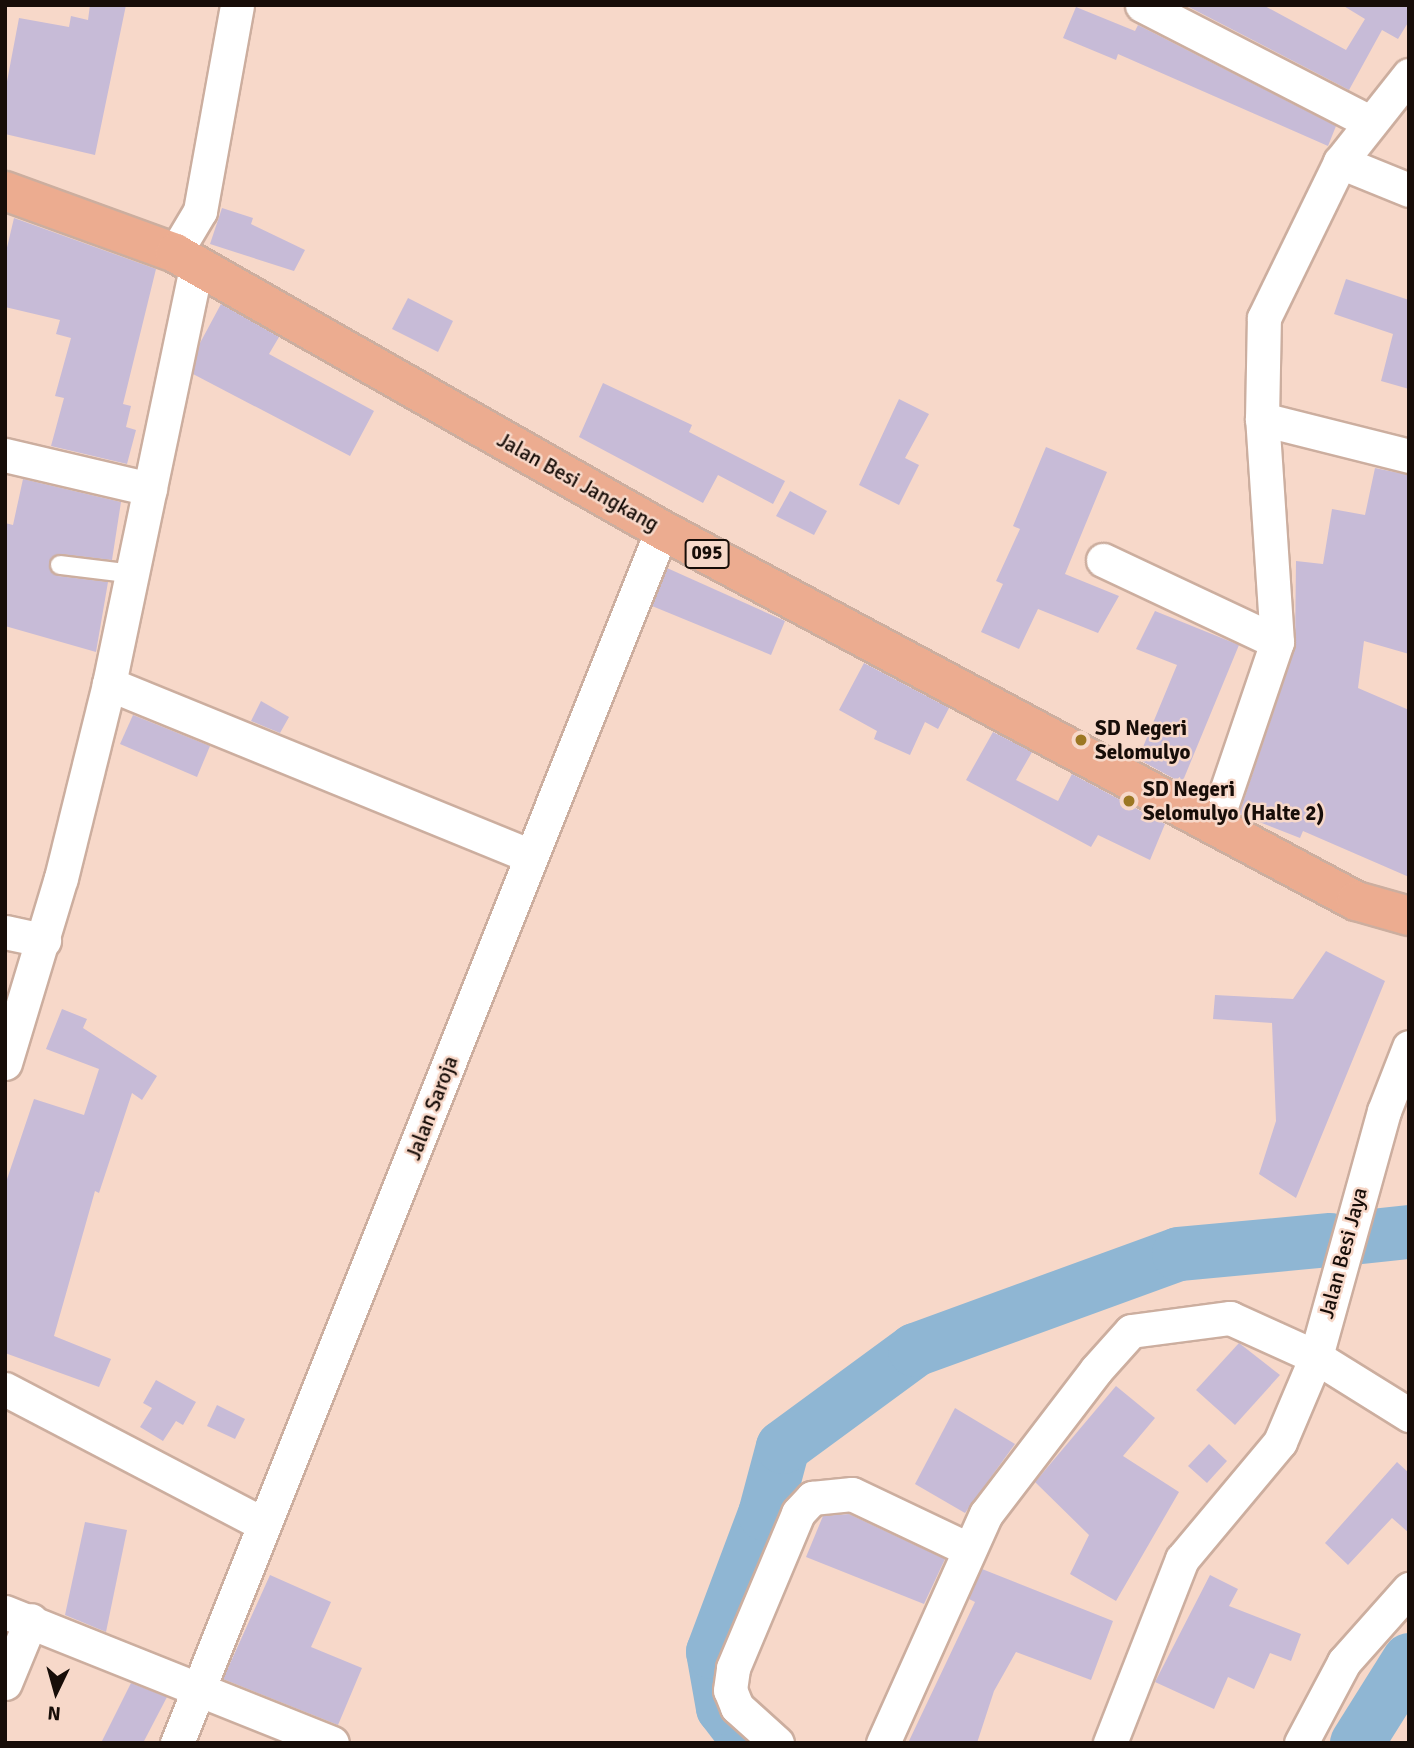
<!DOCTYPE html>
<style>
body{margin:0}
#map{position:relative;width:1414px;height:1748px;overflow:hidden;background:#f7d8c9;font-family:Signika,sans-serif}
div>[style]{position:absolute}
.river>*{height:54px;margin:-27px;padding:0 27px;transform-origin:27px;border-radius:27px;background:#8fb6d3}
.building>*{inset:0;background:#c7bbd7}
.roads{filter:drop-shadow(2px 0 #ccae9f) drop-shadow(-2px 0 #ccae9f) drop-shadow(0 2px #ccae9f) drop-shadow(0 -2px #ccae9f)}
.lane>*{height:18px;margin:-9px;padding:0 9px;transform-origin:9px;border-radius:9px;background:#fff}
.street>*{height:33px;margin:-16.5px;padding:0 16.5px;transform-origin:16.5px;border-radius:16.5px;background:#fff}
.primary>*{height:38px;margin:-19px;padding:0 19px;transform-origin:19px;border-radius:19px;background:#ecac90}
.dots>*{width:19px;height:19px;translate:-50% -50%;box-sizing:border-box;border:4px solid #f7d8c9;border-radius:50%}
span{translate:-50% -50%;white-space:nowrap;text-align:center;line-height:1.15;-webkit-text-stroke:5px #f7d8c9;paint-order:stroke}
.shield-label span{padding:2px 5px;background:#f7d8c9;border:2px solid;border-radius:5px;-webkit-text-stroke-width:0}
.shield-label{font-size:19px;color:#170d08;font-weight:700}
.street-label{font-size:21px;color:#170d08}
.poi-label{font-size:21px;color:#170d08;font-weight:700}
.left{translate:0 -50%;text-align:left}
.frame{position:absolute;inset:0;border:7px solid #170d08;pointer-events:none}
.north{position:absolute;left:21px;top:1657px;width:70px;height:70px;-webkit-text-stroke:5px #f7d8c9;paint-order:stroke;rotate:185deg;font-size:19px;font-weight:700;line-height:28px;text-align:center;color:#170d08}
.north::after{content:'';display:block;margin:auto;width:24px;height:32px;background:#170d08;clip-path:polygon(50% 0,100% 100%,50% 72%,0 100%)}
</style>
<div id="map">
<div class="river">
<div style="left:1362px;top:1237px;width:47px;rotate:-6.1deg"></div>
<div style="left:750px;top:1743px;width:44px;rotate:-127.6deg"></div>
<div style="left:723px;top:1708px;width:57px;rotate:-100.1deg"></div>
<div style="left:713px;top:1652px;width:147px;rotate:-69.4deg"></div>
<div style="left:765px;top:1514px;width:69px;rotate:-75deg"></div>
<div style="left:783px;top:1447px;width:164px;rotate:-36.3deg"></div>
<div style="left:915px;top:1350px;width:281px;rotate:-20deg"></div>
<div style="left:1179px;top:1254px;width:152px;rotate:-5.3deg"></div>
<div style="left:1357px;top:1743px;width:98px;rotate:-57.9deg"></div>
</div>
<div class="building">
<div style="clip-path:polygon(90px 5px,126px 5px,95px 155px,5px 134px,5px 92px,19px 18px,69px 27px,71px 16px,88px 20px)"></div>
<div style="clip-path:polygon(1185px 5px,1263px 5px,1346px 50px,1365px 19px,1342px 5px,1409px 5px,1409px 21px,1398px 39px,1382px 30px,1349px 90px)"></div>
<div style="clip-path:polygon(1076px 7px,1135px 31px,1138px 25px,1336px 126px,1328px 146px,1118px 54px,1116px 60px,1063px 38px)"></div>
<div style="clip-path:polygon(222px 208px,253px 218px,251px 224px,305px 250px,294px 271px,210px 244px)"></div>
<div style="clip-path:polygon(14px 218px,156px 269px,123px 404px,131px 406px,126px 427px,136px 430px,127px 464px,51px 446px,64px 398px,55px 396px,71px 338px,56px 334px,60px 320px,5px 307px,5px 256px)"></div>
<div style="clip-path:polygon(1346px 279px,1409px 300px,1409px 389px,1381px 381px,1393px 334px,1334px 314px)"></div>
<div style="clip-path:polygon(408px 298px,453px 321px,438px 352px,392px 329px)"></div>
<div style="clip-path:polygon(221px 304px,279px 337px,269px 354px,374px 411px,350px 456px,193px 374px,200px 343px)"></div>
<div style="clip-path:polygon(603px 383px,692px 425px,689px 432px,785px 481px,773px 504px,718px 475px,703px 503px,579px 437px)"></div>
<div style="clip-path:polygon(899px 399px,929px 414px,905px 458px,919px 465px,899px 505px,859px 485px)"></div>
<div style="clip-path:polygon(1046px 447px,1107px 472px,1065px 574px,1119px 596px,1098px 633px,1038px 609px,1019px 649px,981px 632px,1003px 584px,996px 581px,1020px 529px,1013px 526px)"></div>
<div style="clip-path:polygon(1375px 468px,1409px 475px,1409px 654px,1364px 641px,1358px 688px,1409px 710px,1409px 877px,1303px 831px,1300px 838px,1239px 814px,1295px 648px,1296px 561px,1323px 564px,1332px 509px,1365px 515px)"></div>
<div style="clip-path:polygon(23px 479px,121px 502px,112px 560px,61px 554px,49px 563px,58px 576px,108px 582px,96px 652px,5px 626px,5px 523px,13px 525px)"></div>
<div style="clip-path:polygon(790px 491px,827px 511px,814px 535px,776px 516px)"></div>
<div style="clip-path:polygon(667px 568px,785px 621px,771px 655px,652px 606px)"></div>
<div style="clip-path:polygon(1155px 611px,1239px 645px,1182px 783px,1138px 759px,1177px 665px,1136px 649px)"></div>
<div style="clip-path:polygon(864px 663px,949px 708px,938px 729px,925px 722px,910px 755px,874px 739px,877px 731px,839px 710px)"></div>
<div style="clip-path:polygon(261px 701px,289px 717px,280px 733px,251px 721px)"></div>
<div style="clip-path:polygon(133px 715px,210px 746px,197px 777px,120px 744px)"></div>
<div style="clip-path:polygon(993px 732px,1032px 752px,1016px 780px,1058px 801px,1072px 774px,1165px 824px,1150px 860px,1098px 835px,1091px 847px,966px 780px)"></div>
<div style="clip-path:polygon(1326px 951px,1385px 981px,1296px 1198px,1259px 1174px,1276px 1121px,1272px 1023px,1213px 1019px,1215px 995px,1293px 999px)"></div>
<div style="clip-path:polygon(62px 1009px,87px 1019px,83px 1028px,157px 1076px,142px 1100px,132px 1093px,99px 1193px,95px 1191px,54px 1336px,111px 1359px,99px 1387px,5px 1353px,5px 1185px,34px 1099px,84px 1115px,99px 1069px,46px 1049px)"></div>
<div style="clip-path:polygon(1239px 1343px,1280px 1375px,1235px 1425px,1196px 1390px)"></div>
<div style="clip-path:polygon(156px 1380px,196px 1402px,183px 1425px,176px 1421px,163px 1441px,140px 1427px,152px 1408px,143px 1403px)"></div>
<div style="clip-path:polygon(1116px 1386px,1155px 1418px,1123px 1456px,1179px 1492px,1116px 1601px,1070px 1574px,1089px 1535px,1035px 1482px)"></div>
<div style="clip-path:polygon(217px 1405px,245px 1419px,235px 1439px,207px 1426px)"></div>
<div style="clip-path:polygon(955px 1408px,1015px 1444px,965px 1513px,915px 1484px)"></div>
<div style="clip-path:polygon(1209px 1444px,1227px 1461px,1207px 1483px,1188px 1466px)"></div>
<div style="clip-path:polygon(1397px 1462px,1409px 1473px,1409px 1533px,1392px 1518px,1348px 1565px,1325px 1543px)"></div>
<div style="clip-path:polygon(849px 1514px,945px 1559px,924px 1604px,806px 1557px,823px 1516px)"></div>
<div style="clip-path:polygon(85px 1522px,127px 1530px,106px 1632px,65px 1615px)"></div>
<div style="clip-path:polygon(982px 1569px,1113px 1621px,1091px 1680px,1016px 1652px,994px 1691px,977px 1743px,908px 1743px,975px 1602px,969px 1599px)"></div>
<div style="clip-path:polygon(270px 1575px,331px 1602px,311px 1647px,362px 1668px,338px 1725px,223px 1679px)"></div>
<div style="clip-path:polygon(1210px 1575px,1238px 1589px,1229px 1606px,1301px 1634px,1291px 1661px,1270px 1653px,1254px 1689px,1228px 1677px,1214px 1709px,1155px 1682px)"></div>
<div style="clip-path:polygon(131px 1683px,167px 1697px,143px 1743px,101px 1743px)"></div>
</div>
<div class="roads">
<div class="lane">
<div style="left:60px;top:565px;width:75px;rotate:6.9deg"></div>
</div>
<div class="street">
<div style="left:1142px;top:5px;width:254px;rotate:27.2deg"></div>
<div style="left:1340px;top:162px;width:74px;rotate:22.1deg"></div>
<div style="left:175px;top:253px;width:49px;rotate:-59.2deg"></div>
<div style="left:200px;top:211px;width:209px;rotate:-79.8deg"></div>
<div style="left:1262px;top:419px;width:152px;rotate:14.1deg"></div>
<div style="left:5px;top:455px;width:149px;rotate:13.2deg"></div>
<div style="left:1103px;top:560px;width:192px;rotate:25.2deg"></div>
<div style="left:109px;top:684px;width:453px;rotate:22.2deg"></div>
<div style="left:1215px;top:824px;width:192px;rotate:-71.2deg"></div>
<div style="left:1277px;top:642px;width:224px;rotate:-93.8deg"></div>
<div style="left:1262px;top:419px;width:101px;rotate:-88.9deg"></div>
<div style="left:1264px;top:318px;width:174px;rotate:-64deg"></div>
<div style="left:1340px;top:162px;width:111px;rotate:-51.6deg"></div>
<div style="left:5px;top:932px;width:40px;rotate:12deg"></div>
<div style="left:1409px;top:1047px;width:69px;rotate:111.3deg"></div>
<div style="left:1384px;top:1111px;width:255px;rotate:105.5deg"></div>
<div style="left:1316px;top:1357px;width:110px;rotate:31.9deg"></div>
<div style="left:5px;top:1063px;width:193px;rotate:-73.2deg"></div>
<div style="left:61px;top:878px;width:200px;rotate:-76.1deg"></div>
<div style="left:109px;top:684px;width:427px;rotate:-78.2deg"></div>
<div style="left:5px;top:1389px;width:289px;rotate:27.6deg"></div>
<div style="left:5px;top:1612px;width:352px;rotate:21.8deg"></div>
<div style="left:5px;top:1683px;width:68px;rotate:-67.6deg"></div>
<div style="left:177px;top:1743px;width:1306px;rotate:-68.21deg"></div>
<div style="left:777px;top:1743px;width:54px;rotate:-138deg"></div>
<div style="left:737px;top:1707px;width:18px;rotate:-112deg"></div>
<div style="left:730px;top:1690px;width:22px;rotate:-82deg"></div>
<div style="left:733px;top:1668px;width:168px;rotate:-67.2deg"></div>
<div style="left:798px;top:1513px;width:21px;rotate:-47deg"></div>
<div style="left:812px;top:1498px;width:40px;rotate:-5.7deg"></div>
<div style="left:852px;top:1494px;width:128px;rotate:25.4deg"></div>
<div style="left:883px;top:1743px;width:251px;rotate:-65.8deg"></div>
<div style="left:986px;top:1514px;width:181px;rotate:-52.6deg"></div>
<div style="left:1096px;top:1370px;width:52px;rotate:-48.1deg"></div>
<div style="left:1131px;top:1331px;width:100px;rotate:-7.5deg"></div>
<div style="left:1230px;top:1318px;width:94px;rotate:24.4deg"></div>
<div style="left:1316px;top:1357px;width:92px;rotate:113deg"></div>
<div style="left:1280px;top:1442px;width:153px;rotate:129.9deg"></div>
<div style="left:1182px;top:1559px;width:198px;rotate:111.4deg"></div>
<div style="left:1301px;top:1743px;width:92px;rotate:-62deg"></div>
<div style="left:1344px;top:1662px;width:98px;rotate:-48.3deg"></div>
</div>
<div class="primary">
<div style="left:5px;top:191px;width:181px;rotate:20deg"></div>
<div style="left:175px;top:253px;width:560px;rotate:29.63deg"></div>
<div style="left:662px;top:530px;width:787px;rotate:28.13deg"></div>
<div style="left:1356px;top:901px;width:55px;rotate:15.8deg"></div>
</div>
</div>
<div class="dots">
<div style="left:1081px;top:740px;background:#9c7723"></div>
<div style="left:1129px;top:801px;background:#9c7723"></div>
</div>
<div class="shield-label">
<span style="left:707px;top:554px">095</span>
</div>
<div class="street-label">
<span style="left:578px;top:482px;rotate:29deg">Jalan Besi Jangkang</span>
<span style="left:432px;top:1108px;rotate:-69deg">Jalan Saroja</span>
<span style="left:1343px;top:1253px;rotate:-75deg">Jalan Besi Jaya</span>
</div>
<div class="poi-label">
<span class="left" style="left:1095px;top:740px">SD Negeri<br>Selomulyo</span>
<span class="left" style="left:1143px;top:801px">SD Negeri<br>Selomulyo (Halte 2)</span>
</div>
<div class="frame"></div>
<div class="north">N</div>
</div>
